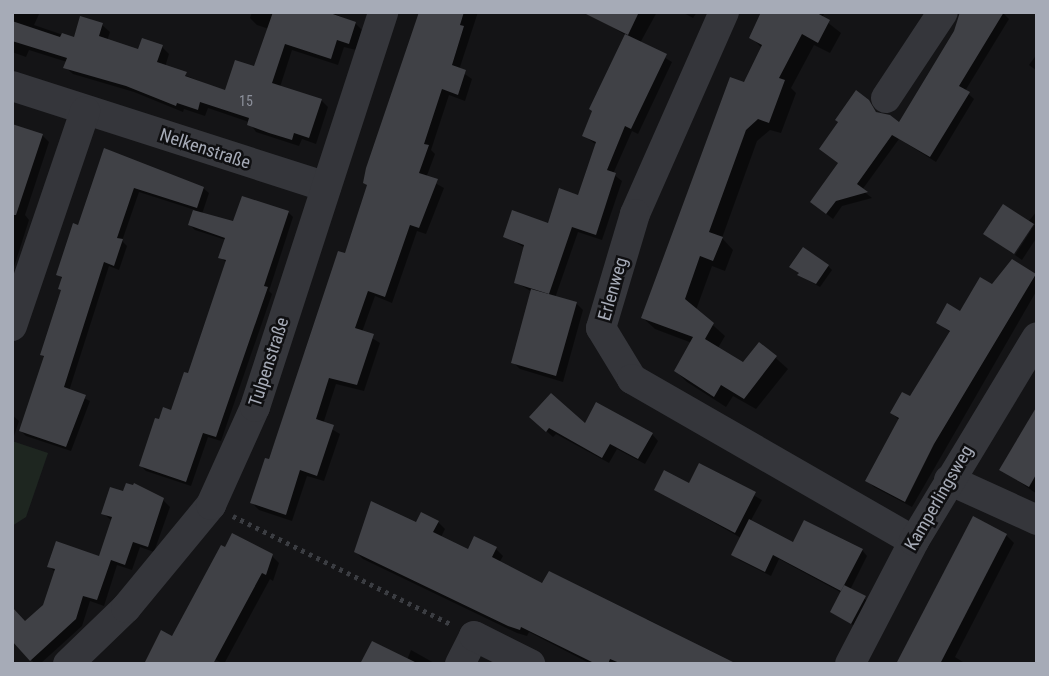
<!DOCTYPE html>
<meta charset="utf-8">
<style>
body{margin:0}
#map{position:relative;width:1049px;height:676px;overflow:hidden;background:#141416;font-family:"Roboto Condensed",sans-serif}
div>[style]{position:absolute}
.green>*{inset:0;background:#1e2620}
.shadow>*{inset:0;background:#0007}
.building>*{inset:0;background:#404146}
.path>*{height:4.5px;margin-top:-2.25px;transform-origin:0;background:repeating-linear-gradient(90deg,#3b3d42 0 3.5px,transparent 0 8.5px)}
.minor>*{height:30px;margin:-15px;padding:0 15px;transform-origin:15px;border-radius:15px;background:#35363b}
span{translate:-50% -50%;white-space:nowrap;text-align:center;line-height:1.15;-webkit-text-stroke:5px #0f0f11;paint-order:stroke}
.number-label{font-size:14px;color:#8c909b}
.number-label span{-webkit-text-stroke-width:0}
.street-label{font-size:18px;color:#a6abb7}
.frame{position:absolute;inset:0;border:14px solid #a6abb7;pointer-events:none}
</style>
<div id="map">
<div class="green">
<div style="clip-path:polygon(12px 441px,48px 453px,26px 517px,12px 526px)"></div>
</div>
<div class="shadow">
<div style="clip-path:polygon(12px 12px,40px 12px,34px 25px,75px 39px,102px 25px,110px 32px,107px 41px,139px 52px,162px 47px,169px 54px,165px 67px,226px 92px,255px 69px,269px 29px,257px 25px,250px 18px,252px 12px,331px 12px,355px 23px,362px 30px,356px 50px,344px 47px,338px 65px,292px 50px,280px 87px,321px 100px,328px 107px,316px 144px,302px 139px,299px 146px,256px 132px,249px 122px,208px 108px,205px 116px,184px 109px,183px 112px,134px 92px,73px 74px,65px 67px,67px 62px,29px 50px,26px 57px,12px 52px)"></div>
<div style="clip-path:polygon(421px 12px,478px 12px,459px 70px,472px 79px,465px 101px,449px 95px,431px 150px,435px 154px,426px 178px,444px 188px,426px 234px,417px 231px,392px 303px,375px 296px,362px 332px,380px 343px,364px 391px,336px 384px,323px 424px,340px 434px,324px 481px,307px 476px,292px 521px,259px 510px,252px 503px,346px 255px,369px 187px,365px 183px)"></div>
<div style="clip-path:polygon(603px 12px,657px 12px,640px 43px,672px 62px,638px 134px,632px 131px,613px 174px,622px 181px,602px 240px,578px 232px,555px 298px,576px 303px,583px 310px,563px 382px,520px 369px,513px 362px,532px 292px,516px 282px,525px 248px,505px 236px,549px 225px,579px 197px,597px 145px,584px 136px,627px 36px,599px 19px)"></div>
<div style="clip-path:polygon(682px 12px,697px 12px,693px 18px)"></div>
<div style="clip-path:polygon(765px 12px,825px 12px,822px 18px,841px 33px,830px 53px,814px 45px,791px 88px,796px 93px,781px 133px,770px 130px,757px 141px,722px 238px,733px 250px,725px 271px,712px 266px,696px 310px,725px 336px,718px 348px,744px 364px,760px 344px,788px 369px,756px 409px,733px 396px,726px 407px,687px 382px,676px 371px,692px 343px,655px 329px,643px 318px,762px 48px,751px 37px)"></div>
<div style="clip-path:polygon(1003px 13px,1009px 19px,965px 91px,974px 99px,936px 162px,899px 139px,862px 190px,872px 198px,842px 206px,833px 219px,819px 208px,840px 164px,821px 149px,856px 93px,878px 114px,899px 124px)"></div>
<div style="clip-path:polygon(1037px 54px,1037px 71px,1029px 65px)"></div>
<div style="clip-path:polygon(12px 125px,42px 135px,49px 142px,25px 215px,29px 220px,13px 270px)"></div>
<div style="clip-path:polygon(105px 151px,203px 188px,209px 193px,202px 214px,234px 223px,288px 212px,293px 217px,269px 291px,272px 294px,221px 441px,208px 437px,191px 486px,146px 471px,141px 466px,160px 421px,172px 412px,189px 376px,227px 263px,220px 257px,226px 240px,195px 230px,190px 225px,195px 210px,139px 192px,122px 241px,127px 246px,119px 270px,109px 266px,69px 391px,90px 401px,71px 451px,26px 436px,21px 431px,45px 358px,42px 355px,62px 291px,63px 280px,58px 274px,79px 227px)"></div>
<div style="clip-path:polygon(1037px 211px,1037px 237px,1022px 260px,1015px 255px,1035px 224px,1031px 224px,1012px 253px,986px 233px,1028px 222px)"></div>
<div style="clip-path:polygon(828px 266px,832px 270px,820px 287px,799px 275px)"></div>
<div style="clip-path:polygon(1035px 275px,1037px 290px,912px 507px,874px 487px,867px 480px,899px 420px,892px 413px,911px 398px,951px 333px,938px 323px,961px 313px,993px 287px)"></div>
<div style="clip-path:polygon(1037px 410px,1037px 494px,1001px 469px)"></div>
<div style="clip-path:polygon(12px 415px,19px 421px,12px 442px)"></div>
<div style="clip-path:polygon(531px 417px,652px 434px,658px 441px,645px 464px,617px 449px,609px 463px,556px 434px,553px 437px)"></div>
<div style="clip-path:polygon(700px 465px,762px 500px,750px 522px,794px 544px,862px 550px,867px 556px,850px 590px,868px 601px,855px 626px,836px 615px,842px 593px,779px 559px,771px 576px,739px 560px,733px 554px,741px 538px,656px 490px,690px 485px)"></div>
<div style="clip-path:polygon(163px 500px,170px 507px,154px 552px,140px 547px,132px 570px,117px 565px,104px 606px,90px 601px,82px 626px,40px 664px,35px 664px,12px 639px,44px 606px,56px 573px,49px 566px,100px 558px,112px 521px,103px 513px)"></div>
<div style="clip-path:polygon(438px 522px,445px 529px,441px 537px,469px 551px,496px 549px,503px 556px,499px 563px,543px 585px,646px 621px,647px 619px,734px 664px,591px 664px,529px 632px,527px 636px,517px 633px,363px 559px,356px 552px,417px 524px)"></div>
<div style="clip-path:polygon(1006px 535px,1014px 543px,955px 657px,966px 664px,898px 664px)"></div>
<div style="clip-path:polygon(272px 556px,279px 563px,273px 581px,270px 579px,224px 664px,173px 638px)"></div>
<div style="clip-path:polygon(411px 650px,436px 664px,362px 664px,407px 660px)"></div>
</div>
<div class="building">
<div style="clip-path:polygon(273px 12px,327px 12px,356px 22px,349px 44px,337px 40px,331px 59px,285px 44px,272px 83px,322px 99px,309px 138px,294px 133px,292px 140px,269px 133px,247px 125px,249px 118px,200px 102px,198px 110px,177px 103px,176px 106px,126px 86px,63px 68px,67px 58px,12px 41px,12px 21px,60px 37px,62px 33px,74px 37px,80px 16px,103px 23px,99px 36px,138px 49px,142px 38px,163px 45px,157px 62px,187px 72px,185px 76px,225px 90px,235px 60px,254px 66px)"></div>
<div style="clip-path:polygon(419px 12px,464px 12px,460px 25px,464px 26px,452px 65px,466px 70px,458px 95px,442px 89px,424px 144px,429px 145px,419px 173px,438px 179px,419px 228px,410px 225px,385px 297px,368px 291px,355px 328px,374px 334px,357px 385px,329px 378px,316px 419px,334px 425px,317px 476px,300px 470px,286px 515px,250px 503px,265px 458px,269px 459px,338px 251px,345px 253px,367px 185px,363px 183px,366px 168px)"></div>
<div style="clip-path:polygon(582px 12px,639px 12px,628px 35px)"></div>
<div style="clip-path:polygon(761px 12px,815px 12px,830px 20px,818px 43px,802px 34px,779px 78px,785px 80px,769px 123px,758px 119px,746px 130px,709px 232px,723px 237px,713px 261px,700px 256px,685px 299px,714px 323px,705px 339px,743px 362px,759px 342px,777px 356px,744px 399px,721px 385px,714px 397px,674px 371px,693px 337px,641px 318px,730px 77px,744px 82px,762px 45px,749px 38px)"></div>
<div style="clip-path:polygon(960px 12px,1004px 12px,959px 86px,970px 92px,930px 157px,892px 135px,857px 184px,868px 192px,836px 201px,826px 214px,810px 202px,838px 163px,819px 149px,838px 122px,835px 120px,856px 90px,869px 100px,876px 112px,890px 115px,899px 122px,954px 31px)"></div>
<div style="clip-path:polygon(625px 34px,667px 54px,631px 129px,625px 126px,607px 170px,616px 173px,596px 235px,572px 227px,549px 294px,514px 283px,524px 245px,503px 237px,512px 210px,548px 223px,559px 188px,578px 195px,596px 142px,582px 136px,592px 111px,589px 109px)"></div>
<div style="clip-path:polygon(12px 124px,43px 134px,16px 215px,12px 215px)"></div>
<div style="clip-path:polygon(104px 148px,204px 187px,197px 208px,134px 188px,117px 238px,123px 239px,114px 266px,104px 262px,64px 387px,86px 395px,66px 447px,19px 431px,44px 356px,40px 355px,61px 290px,58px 289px,62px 277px,56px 275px,73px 223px,78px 225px)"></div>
<div style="clip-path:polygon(242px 196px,289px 211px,264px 286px,268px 287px,216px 437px,203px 433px,186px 482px,139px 466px,155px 418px,159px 419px,163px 407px,171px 410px,184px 372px,188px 373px,226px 260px,218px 258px,225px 238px,188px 225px,193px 210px,233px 221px)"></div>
<div style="clip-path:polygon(1003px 204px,1034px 224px,1014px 254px,983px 234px)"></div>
<div style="clip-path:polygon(803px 247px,829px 265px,816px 284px,797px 275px,799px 273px,789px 267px)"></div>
<div style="clip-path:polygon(1012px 259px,1036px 274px,934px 444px,905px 502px,865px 481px,899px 418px,890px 413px,902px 392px,910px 396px,950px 331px,936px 323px,947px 303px,960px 311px,980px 277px,992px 284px)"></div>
<div style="clip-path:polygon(531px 289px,577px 302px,556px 376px,511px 363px)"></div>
<div style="clip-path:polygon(551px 393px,585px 423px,596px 402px,653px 433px,638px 459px,610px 444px,602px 458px,549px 428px,546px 432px,529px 417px)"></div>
<div style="clip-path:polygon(1037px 406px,1037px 473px,1029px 487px,999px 470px)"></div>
<div style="clip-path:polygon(699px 463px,756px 492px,735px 533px,654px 490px,664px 470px,689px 483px)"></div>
<div style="clip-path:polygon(126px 483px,133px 485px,134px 483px,164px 498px,148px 547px,133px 542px,125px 565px,111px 560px,97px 600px,83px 596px,76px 619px,30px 661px,12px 641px,12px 607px,25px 621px,43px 605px,55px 569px,47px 567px,56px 541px,99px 556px,112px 517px,101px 514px,110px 487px,123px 491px)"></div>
<div style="clip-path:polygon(371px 501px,416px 522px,421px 512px,439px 521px,433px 532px,468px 549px,474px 536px,497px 547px,492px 557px,542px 583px,549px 571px,737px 664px,622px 664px,610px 659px,608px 664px,596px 664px,521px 627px,520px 630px,508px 626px,354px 552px)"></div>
<div style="clip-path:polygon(973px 516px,1007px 534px,940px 664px,896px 664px)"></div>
<div style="clip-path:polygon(749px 519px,793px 542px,804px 520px,863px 549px,841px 591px,773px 555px,765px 572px,731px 555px)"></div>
<div style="clip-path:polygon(232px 533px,273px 554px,266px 575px,262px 573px,213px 664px,144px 664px,161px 630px,172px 636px,221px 545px,225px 547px)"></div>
<div style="clip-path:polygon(844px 585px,866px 596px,851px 624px,830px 612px)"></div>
<div style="clip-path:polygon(372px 641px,419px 664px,360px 664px)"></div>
</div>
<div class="path">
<div style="left:233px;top:516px;width:243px;rotate:26.4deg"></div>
</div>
<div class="minor">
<div style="left:724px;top:12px;width:221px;rotate:113.8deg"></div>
<div style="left:635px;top:214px;width:119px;rotate:106.6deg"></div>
<div style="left:601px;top:328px;width:60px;rotate:58.7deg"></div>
<div style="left:632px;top:379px;width:325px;rotate:29.9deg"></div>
<div style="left:12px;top:86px;width:330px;rotate:17.8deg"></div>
<div style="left:886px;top:98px;width:103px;rotate:-56.5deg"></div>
<div style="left:12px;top:326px;width:227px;rotate:-71.2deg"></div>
<div style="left:949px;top:480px;width:97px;rotate:24.4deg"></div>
<div style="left:68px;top:664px;width:81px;rotate:-44deg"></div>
<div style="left:126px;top:608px;width:134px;rotate:-50.5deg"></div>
<div style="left:211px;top:505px;width:107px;rotate:-65.8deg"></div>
<div style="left:255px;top:407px;width:415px;rotate:-72deg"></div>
<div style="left:460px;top:664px;width:31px;rotate:-63deg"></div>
<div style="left:474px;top:636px;width:63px;rotate:26.6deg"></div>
<div style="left:850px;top:664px;width:139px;rotate:-62.5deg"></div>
<div style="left:914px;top:541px;width:238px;rotate:-58.9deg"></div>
</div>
<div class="number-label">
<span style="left:246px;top:101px">15</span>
</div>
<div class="street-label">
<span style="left:205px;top:149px;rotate:18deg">Nelkenstraße</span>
<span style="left:613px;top:289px;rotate:-74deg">Erlenweg</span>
<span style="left:269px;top:362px;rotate:-72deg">Tulpenstraße</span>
<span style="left:939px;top:498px;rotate:-60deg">Kamperlingsweg</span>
</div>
<div class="frame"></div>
</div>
